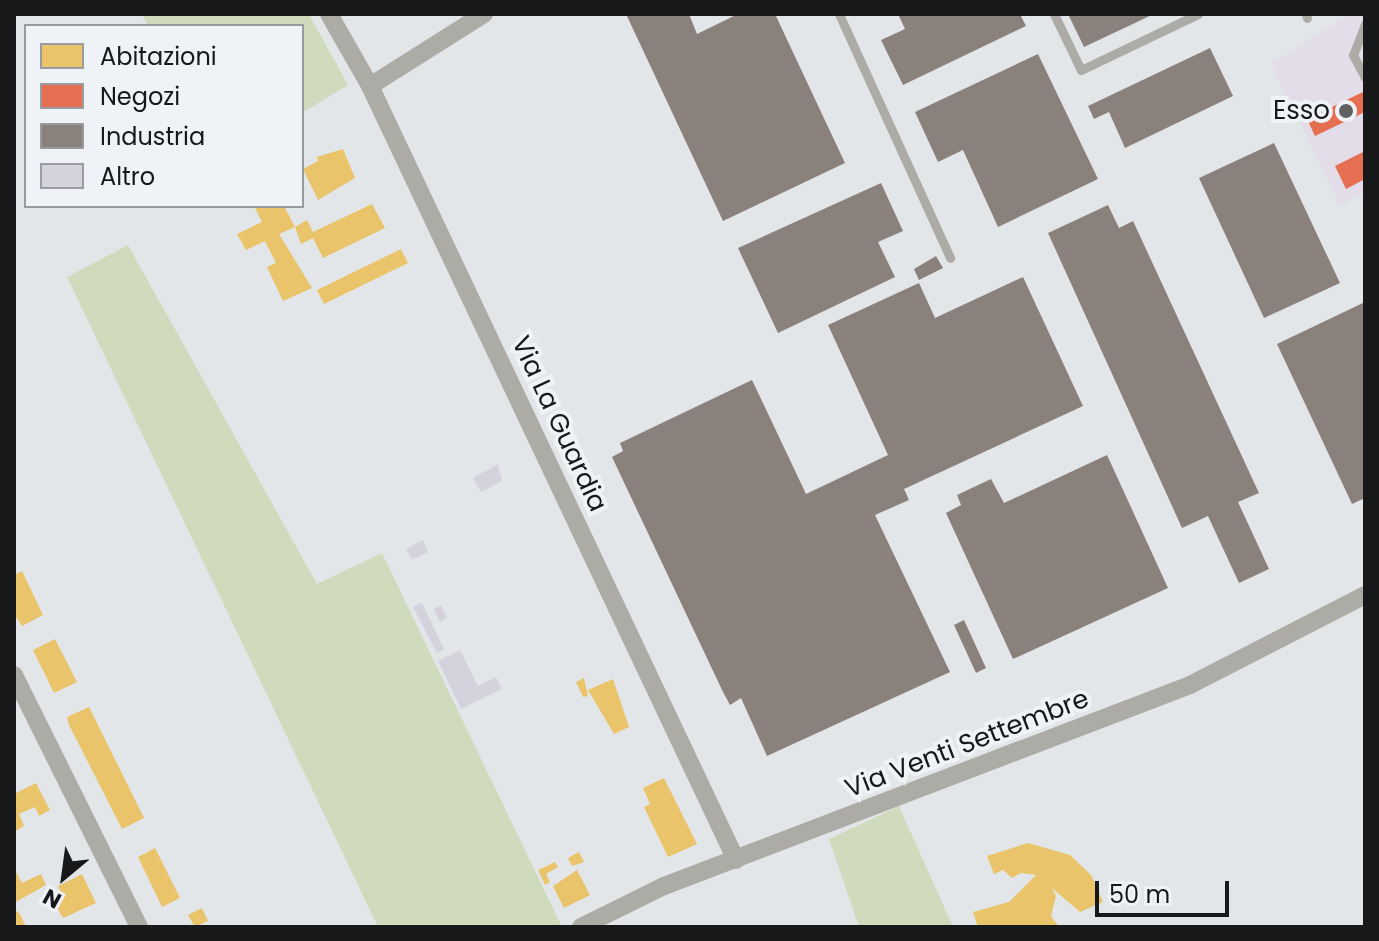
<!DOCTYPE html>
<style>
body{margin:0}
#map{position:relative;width:1379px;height:941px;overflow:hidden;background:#e3e6e8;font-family:Poppins,sans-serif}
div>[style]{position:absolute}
.commercial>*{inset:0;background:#e3dde9}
.green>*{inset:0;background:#d0dbbe}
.homes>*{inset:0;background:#e9c46a}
.shops>*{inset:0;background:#e76f51}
.industry>*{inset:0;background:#8a817c}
.building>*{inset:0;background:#d4d2dd}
.lane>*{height:9px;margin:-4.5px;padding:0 4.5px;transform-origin:4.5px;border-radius:4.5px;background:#adaba5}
.street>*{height:18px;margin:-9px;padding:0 9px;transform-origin:9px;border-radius:9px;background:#adaba5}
.dots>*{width:22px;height:22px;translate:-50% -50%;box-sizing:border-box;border:4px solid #eff3f7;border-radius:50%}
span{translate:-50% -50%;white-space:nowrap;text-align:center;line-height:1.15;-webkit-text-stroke:8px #eff3f7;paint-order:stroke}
.poi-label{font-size:26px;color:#17181a}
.right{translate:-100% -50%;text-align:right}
.street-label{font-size:26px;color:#17181a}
.frame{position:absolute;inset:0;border:16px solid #17181a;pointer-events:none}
.legend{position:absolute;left:24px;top:24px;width:280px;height:184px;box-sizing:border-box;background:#eff3f7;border:2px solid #999b9f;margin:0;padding:10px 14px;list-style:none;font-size:24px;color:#17181a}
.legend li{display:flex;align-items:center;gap:16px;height:40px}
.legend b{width:40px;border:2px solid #999b9f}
.north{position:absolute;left:24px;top:837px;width:80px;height:80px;-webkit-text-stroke:6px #eff3f7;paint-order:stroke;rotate:209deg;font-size:22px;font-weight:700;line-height:32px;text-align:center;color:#17181a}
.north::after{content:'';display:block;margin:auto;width:28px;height:36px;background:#17181a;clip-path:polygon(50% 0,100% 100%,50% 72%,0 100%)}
.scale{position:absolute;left:1095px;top:881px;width:134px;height:36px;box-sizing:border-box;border:4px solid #17181a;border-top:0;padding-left:10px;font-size:24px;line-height:28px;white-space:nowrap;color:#17181a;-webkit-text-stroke:6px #eff3f7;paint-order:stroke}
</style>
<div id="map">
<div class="commercial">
<div style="clip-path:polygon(1350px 14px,1365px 14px,1365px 193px,1340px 205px,1271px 64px)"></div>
</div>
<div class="green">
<div style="clip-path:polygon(142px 14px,309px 14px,348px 85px,302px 113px,302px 26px,148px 26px)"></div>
<div style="clip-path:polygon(128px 245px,317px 584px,382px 553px,562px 927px,378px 927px,67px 277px)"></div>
<div style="clip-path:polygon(899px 806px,953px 927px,859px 927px,829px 839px)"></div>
</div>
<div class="homes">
<div style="clip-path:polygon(343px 149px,355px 178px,318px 200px,303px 169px,318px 161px,317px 157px)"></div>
<div style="clip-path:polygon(372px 204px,385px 228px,323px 258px,313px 238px,301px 244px,295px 227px,279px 234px,312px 288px,283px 301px,267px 267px,276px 263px,265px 241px,246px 250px,237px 234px,262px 222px,254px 206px,284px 206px,295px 227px,307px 220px,313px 232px)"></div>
<div style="clip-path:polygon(401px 249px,408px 263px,324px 304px,317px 290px)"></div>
<div style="clip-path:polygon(22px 571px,43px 615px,22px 626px,14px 614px,14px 575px)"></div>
<div style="clip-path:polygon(55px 639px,77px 682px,54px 693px,33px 650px)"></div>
<div style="clip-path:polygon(584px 678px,588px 696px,583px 697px,576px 682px)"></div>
<div style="clip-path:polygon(613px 679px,629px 727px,614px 734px,588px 690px)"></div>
<div style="clip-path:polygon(89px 707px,144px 818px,122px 829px,69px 725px,67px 717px)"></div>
<div style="clip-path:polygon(664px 778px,697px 844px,668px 857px,644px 807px,650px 804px,643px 788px)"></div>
<div style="clip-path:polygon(36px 783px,50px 810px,39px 816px,35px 807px,19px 814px,24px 826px,14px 832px,14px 794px)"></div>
<div style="clip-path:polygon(1028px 843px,1070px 855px,1091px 875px,1103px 902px,1080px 912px,1052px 888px,1056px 896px,1051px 916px,1059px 927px,978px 927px,973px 912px,1009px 902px,1036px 875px,1021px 873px,1012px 878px,1003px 870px,994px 874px,987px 856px)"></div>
<div style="clip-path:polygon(155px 848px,180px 898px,162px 907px,138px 857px)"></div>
<div style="clip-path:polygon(579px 852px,584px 862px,572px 866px,568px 858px)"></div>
<div style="clip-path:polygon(555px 862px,558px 867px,546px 874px,550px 882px,545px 885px,538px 870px)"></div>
<div style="clip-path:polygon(14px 868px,22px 883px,41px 874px,46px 885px,14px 903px)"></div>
<div style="clip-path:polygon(577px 870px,590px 895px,564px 908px,553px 886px)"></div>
<div style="clip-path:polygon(82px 874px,96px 903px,63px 918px,54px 902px,63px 897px,58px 886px)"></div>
<div style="clip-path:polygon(202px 908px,208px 921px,195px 927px,188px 915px)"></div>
<div style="clip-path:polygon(14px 909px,20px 914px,26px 927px,14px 927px)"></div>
</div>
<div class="shops">
<div style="clip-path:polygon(1365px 91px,1365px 112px,1315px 136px,1307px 119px)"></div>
<div style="clip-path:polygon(1365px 151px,1365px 179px,1346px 189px,1335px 166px)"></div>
</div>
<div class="industry">
<div style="clip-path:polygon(626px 14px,689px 14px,697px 34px,738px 14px,775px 14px,845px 163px,723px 221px)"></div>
<div style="clip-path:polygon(898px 14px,1020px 14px,1026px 26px,903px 85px,881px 40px,905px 29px)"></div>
<div style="clip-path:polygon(1068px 14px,1154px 14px,1084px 47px)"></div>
<div style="clip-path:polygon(1210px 48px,1233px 96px,1125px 148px,1109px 112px,1094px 119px,1088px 106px)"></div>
<div style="clip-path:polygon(1038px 54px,1098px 179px,998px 227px,963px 150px,938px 162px,915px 112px)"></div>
<div style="clip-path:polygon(1274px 143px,1340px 283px,1264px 318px,1199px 178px)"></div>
<div style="clip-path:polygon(881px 183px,903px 231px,878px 242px,895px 277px,778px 333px,738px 248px)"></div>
<div style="clip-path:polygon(1108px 205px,1119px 228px,1133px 221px,1259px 493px,1238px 502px,1269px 569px,1239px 583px,1208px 516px,1182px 528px,1048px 233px)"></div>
<div style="clip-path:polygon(936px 256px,943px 268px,919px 280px,914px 269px)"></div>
<div style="clip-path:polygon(1023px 277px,1083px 406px,904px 489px,909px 500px,875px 515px,950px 672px,767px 756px,741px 698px,730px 705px,723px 692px,612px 457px,623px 451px,620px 443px,752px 380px,806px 494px,888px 455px,828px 325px,919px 283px,935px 318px)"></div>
<div style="clip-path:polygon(1365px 302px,1365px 498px,1352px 504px,1277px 344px)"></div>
<div style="clip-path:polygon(1107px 455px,1168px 588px,1013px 659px,946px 513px,961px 505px,957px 495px,991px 479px,1004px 503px)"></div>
<div style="clip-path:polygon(964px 620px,986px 668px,976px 673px,954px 625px)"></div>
</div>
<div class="building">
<div style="clip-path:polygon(498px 464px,502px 481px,481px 492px,473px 478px)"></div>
<div style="clip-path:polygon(423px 540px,428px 552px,412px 560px,406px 549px)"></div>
<div style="clip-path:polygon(422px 603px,444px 649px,437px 653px,413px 607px)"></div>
<div style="clip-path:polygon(441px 605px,447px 618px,440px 622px,434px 609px)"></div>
<div style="clip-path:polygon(460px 650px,478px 686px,496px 677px,502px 689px,461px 709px,438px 661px)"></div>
</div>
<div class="lane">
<div style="left:839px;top:14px;width:268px;rotate:65.5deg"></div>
<div style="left:1054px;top:14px;width:62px;rotate:64.3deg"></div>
<div style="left:1081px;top:70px;width:130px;rotate:-25.6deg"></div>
<div style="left:1306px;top:14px;width:4px;rotate:76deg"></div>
<div style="left:1365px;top:24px;width:33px;rotate:111deg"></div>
<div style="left:1353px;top:55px;width:26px;rotate:62deg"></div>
</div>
<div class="street">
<div style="left:329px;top:14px;width:83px;rotate:60.3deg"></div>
<div style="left:370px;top:86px;width:856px;rotate:64.69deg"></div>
<div style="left:370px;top:86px;width:135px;rotate:-32.3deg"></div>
<div style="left:14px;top:675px;width:281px;rotate:63.6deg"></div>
<div style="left:581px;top:927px;width:93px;rotate:-26.3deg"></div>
<div style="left:664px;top:886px;width:563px;rotate:-20.91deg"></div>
<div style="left:1190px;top:685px;width:197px;rotate:-27.2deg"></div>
</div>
<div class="dots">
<div style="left:1346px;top:111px;background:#5e6062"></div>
</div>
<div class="poi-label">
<span class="right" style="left:1330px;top:111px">Esso</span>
</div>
<div class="street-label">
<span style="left:559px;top:424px;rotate:65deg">Via La Guardia</span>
<span style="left:967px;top:744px;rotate:-21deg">Via Venti Settembre</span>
</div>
<div class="frame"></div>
<ul class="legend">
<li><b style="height:22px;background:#e9c46a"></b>Abitazioni</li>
<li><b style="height:22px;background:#e76f51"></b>Negozi</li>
<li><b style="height:22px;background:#8a817c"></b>Industria</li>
<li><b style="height:22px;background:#d4d2dd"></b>Altro</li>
</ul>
<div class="north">N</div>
<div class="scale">50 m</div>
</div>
